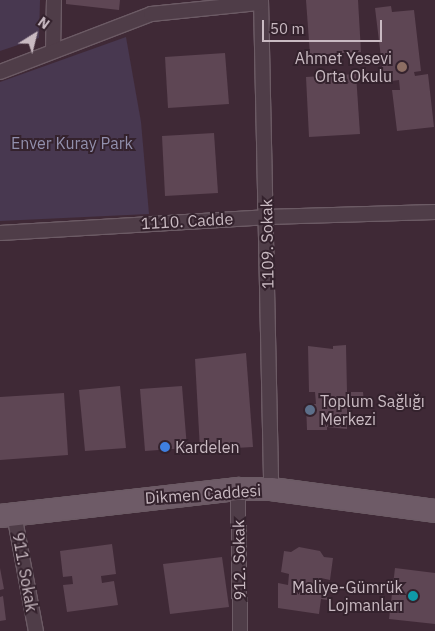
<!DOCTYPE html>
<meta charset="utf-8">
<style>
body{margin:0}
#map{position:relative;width:435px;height:631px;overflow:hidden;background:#3f2936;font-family:"IBM Plex Sans",sans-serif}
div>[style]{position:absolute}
.green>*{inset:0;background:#483850}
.building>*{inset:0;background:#5e4654}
.roads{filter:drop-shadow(1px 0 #6c5b65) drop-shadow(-1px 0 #6c5b65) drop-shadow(0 1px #6c5b65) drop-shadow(0 -1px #6c5b65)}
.street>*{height:14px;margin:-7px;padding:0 7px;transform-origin:7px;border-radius:7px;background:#4f3d48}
.primary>*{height:22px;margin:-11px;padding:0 11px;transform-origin:11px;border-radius:11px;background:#6e5b67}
.dots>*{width:14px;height:14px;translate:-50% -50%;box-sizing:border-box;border:2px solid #34222d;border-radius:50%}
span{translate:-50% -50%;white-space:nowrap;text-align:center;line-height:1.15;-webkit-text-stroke:4px #34222d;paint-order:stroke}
.poi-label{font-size:16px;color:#c9bac2}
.right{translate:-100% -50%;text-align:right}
.left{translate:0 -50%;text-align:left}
.park-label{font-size:16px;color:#918fac}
.street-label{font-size:16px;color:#c9bac2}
.north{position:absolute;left:10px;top:10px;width:50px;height:50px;-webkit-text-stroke:4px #34222d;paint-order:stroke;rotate:36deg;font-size:14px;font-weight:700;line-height:20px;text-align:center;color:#c9bac2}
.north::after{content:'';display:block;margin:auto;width:18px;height:22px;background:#c9bac2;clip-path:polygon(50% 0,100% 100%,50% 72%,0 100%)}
.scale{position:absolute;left:262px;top:20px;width:120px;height:22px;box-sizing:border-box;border:2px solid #c9bac2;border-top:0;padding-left:6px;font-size:15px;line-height:18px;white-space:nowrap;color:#c9bac2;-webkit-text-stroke:4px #34222d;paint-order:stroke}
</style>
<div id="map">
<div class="green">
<div style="clip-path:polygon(0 0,40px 0,39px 38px,0 51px)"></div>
<div style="clip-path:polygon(126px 37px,141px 122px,149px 214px,0 221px,0 82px)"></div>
</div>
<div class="building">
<div style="clip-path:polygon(66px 0,120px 0,119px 10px,66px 4px)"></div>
<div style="clip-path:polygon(306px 0,358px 0,361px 52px,310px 55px)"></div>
<div style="clip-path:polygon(391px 6px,392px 12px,414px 10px,421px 71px,414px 72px,415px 76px,428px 74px,434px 127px,397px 131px,392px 90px,400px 90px,399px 80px,384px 82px,375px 8px)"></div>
<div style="clip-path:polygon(225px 53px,229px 104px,168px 108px,165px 57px)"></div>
<div style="clip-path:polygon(356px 74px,360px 134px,309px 137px,306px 77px)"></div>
<div style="clip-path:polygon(214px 133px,218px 193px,165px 196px,162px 136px)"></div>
<div style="clip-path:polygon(346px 345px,347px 392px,363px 392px,364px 404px,347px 404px,347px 429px,327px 427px,327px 430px,307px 430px,306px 404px,316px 404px,315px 392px,309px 392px,308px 346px,333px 349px,333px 346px)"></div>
<div style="clip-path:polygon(246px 353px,253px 447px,200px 450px,195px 359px)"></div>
<div style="clip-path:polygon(120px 386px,126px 448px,85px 451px,79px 390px)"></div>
<div style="clip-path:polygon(182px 386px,187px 448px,145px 451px,140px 389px)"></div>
<div style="clip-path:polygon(64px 393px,68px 455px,0 460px,0 397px)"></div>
<div style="clip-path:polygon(112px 544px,116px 574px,101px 576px,102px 583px,114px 581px,118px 605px,67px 612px,63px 585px,73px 584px,72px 576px,63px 577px,60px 551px)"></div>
<div style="clip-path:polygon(299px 547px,320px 551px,324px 557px,333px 558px,330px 580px,321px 578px,319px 590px,328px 591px,327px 600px,321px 599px,319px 614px,278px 608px,278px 583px,288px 585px,289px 574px,281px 572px,284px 551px,291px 552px)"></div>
<div style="clip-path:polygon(222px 557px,229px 607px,170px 614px,163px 564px)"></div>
<div style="clip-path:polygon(0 568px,4px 589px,0 590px)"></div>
<div style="clip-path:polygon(395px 568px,435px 573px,435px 624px,389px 619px)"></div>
<div style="clip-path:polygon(3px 596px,6px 620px,0 621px,0 597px)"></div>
</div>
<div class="roads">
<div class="street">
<div style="left:261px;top:0;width:489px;rotate:88.8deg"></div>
<div style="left:53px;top:51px;width:51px;rotate:-88.9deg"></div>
<div style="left:0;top:72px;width:162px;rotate:-21deg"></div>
<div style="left:151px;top:14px;width:110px;rotate:-5.8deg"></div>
<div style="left:0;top:233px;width:266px;rotate:-3.4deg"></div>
<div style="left:266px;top:217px;width:169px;rotate:-1.7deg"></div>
<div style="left:238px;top:489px;width:142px;rotate:89.2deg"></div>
<div style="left:14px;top:514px;width:119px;rotate:79.4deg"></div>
</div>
<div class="primary">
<div style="left:0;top:516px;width:240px;rotate:-6.5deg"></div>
<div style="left:238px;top:489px;width:33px"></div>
<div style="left:271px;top:489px;width:165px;rotate:7.6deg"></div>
</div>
</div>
<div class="dots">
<div style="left:402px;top:67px;background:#8d6e63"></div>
<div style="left:310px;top:410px;background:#5c6f8a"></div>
<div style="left:165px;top:447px;background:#3f7fe0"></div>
<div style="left:413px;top:596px;background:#0f9aa8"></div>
</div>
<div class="poi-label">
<span class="right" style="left:392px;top:67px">Ahmet Yesevi<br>Orta Okulu</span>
<span class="left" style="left:320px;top:410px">Toplum Sağlığı<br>Merkezi</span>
<span class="left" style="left:175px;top:447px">Kardelen</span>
<span class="right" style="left:403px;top:596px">Maliye-Gümrük<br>Lojmanları</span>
</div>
<div class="park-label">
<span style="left:72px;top:143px">Enver Kuray Park</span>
</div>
<div class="street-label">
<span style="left:187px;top:221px;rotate:-3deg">1110. Cadde</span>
<span style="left:267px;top:244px;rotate:-91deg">1109. Sokak</span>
<span style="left:203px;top:494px;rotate:-4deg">Dikmen Caddesi</span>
<span style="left:239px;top:560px;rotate:-91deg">912. Sokak</span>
<span style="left:25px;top:572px;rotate:80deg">911. Sokak</span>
</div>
<div class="north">N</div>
<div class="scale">50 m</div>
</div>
